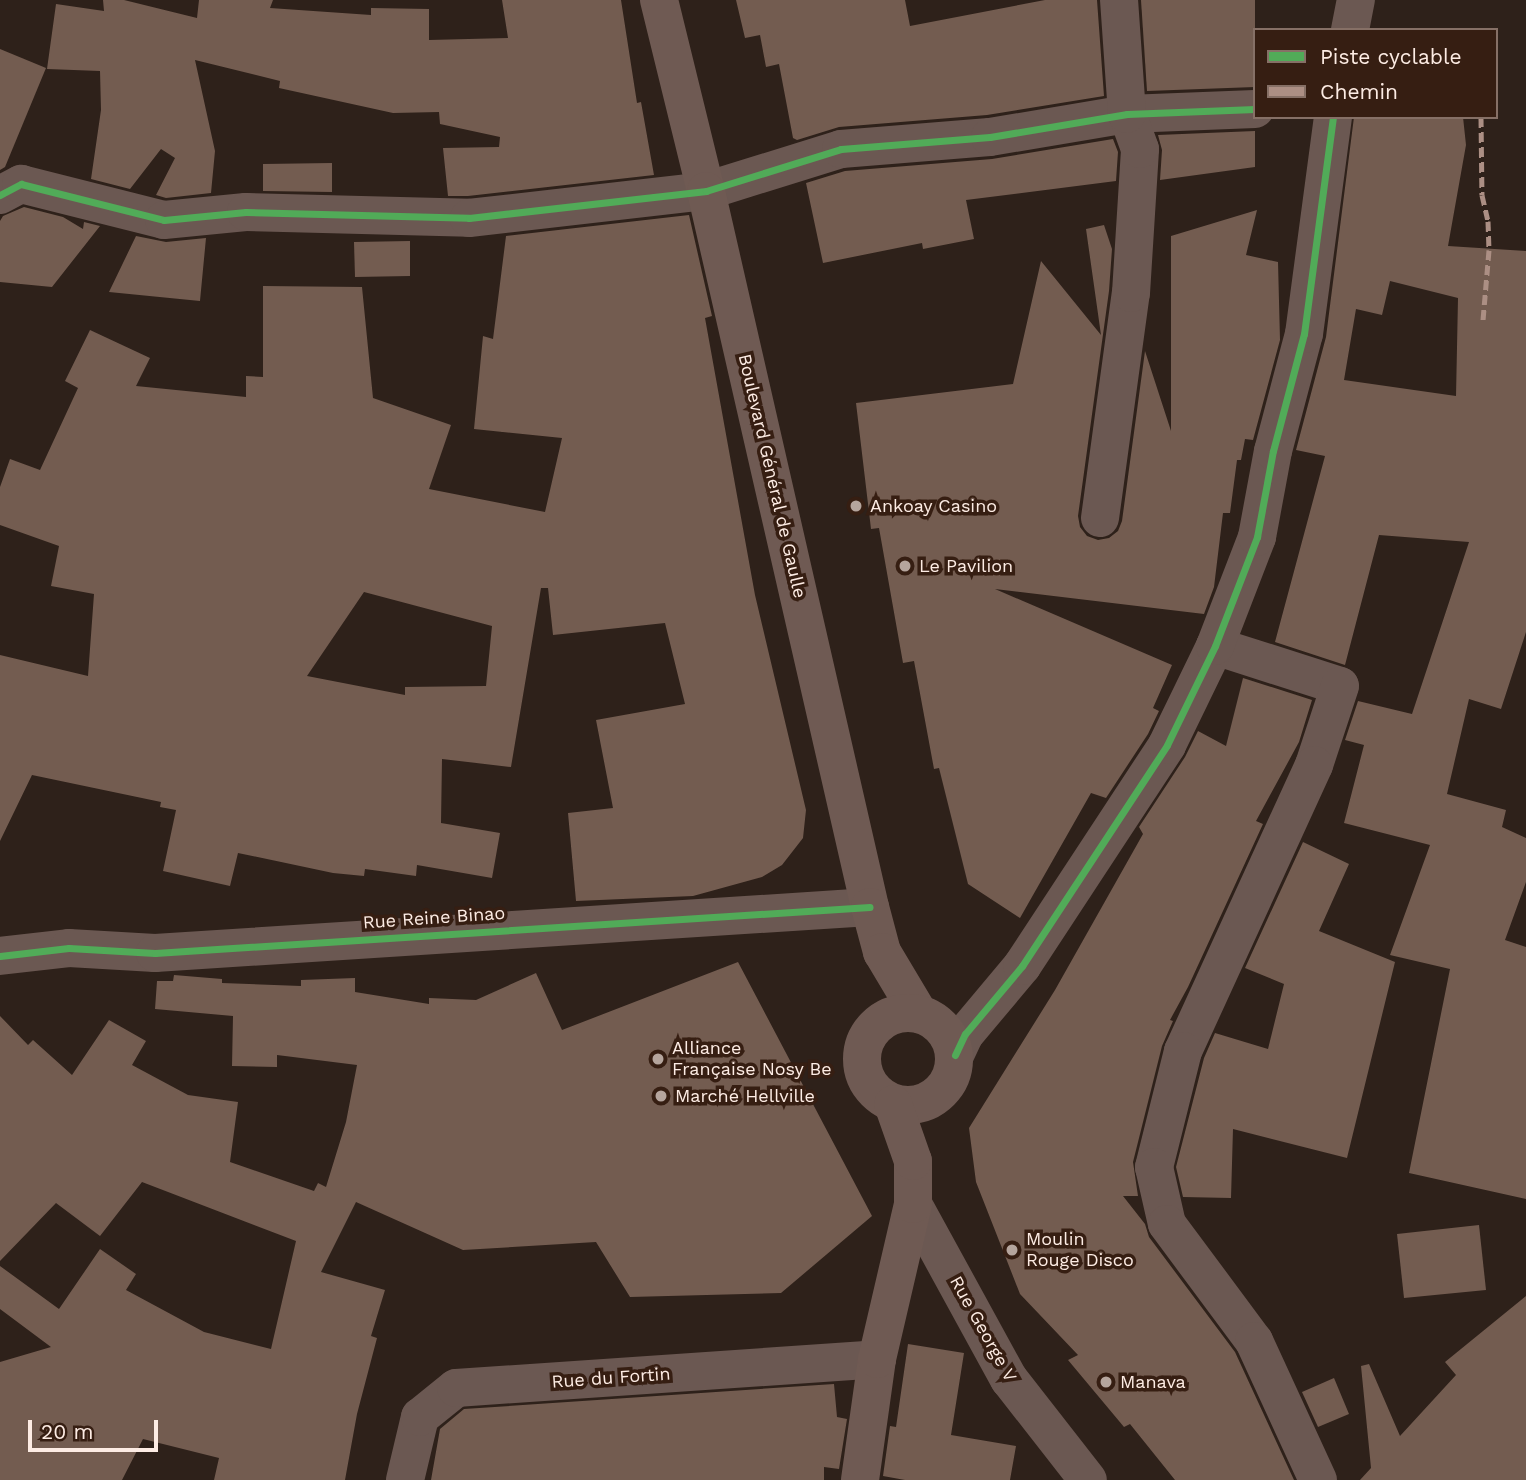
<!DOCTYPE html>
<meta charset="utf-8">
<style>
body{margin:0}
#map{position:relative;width:1526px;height:1480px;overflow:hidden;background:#2e211a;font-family:"Work Sans",sans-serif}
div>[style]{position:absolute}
.building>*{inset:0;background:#735c50}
.street>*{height:38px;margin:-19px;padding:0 19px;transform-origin:19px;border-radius:19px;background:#6b5852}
.secondary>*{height:38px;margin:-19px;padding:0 19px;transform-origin:19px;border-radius:19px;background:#6f5a53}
.secondary>.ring{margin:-19px;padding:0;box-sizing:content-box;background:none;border:38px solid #6f5a53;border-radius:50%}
.quiet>*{height:5px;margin-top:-2.5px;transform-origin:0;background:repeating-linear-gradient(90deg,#ac8f84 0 10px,transparent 0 15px)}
.cycleway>*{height:7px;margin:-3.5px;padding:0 3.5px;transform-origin:3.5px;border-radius:3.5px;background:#51ab58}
.dots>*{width:19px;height:19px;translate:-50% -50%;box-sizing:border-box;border:4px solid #361e12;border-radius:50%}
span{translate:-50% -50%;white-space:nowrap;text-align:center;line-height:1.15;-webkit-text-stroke:7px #361e12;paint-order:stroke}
.street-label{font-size:18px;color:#fdece4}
.poi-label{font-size:18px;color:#fdece4}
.left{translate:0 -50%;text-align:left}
.legend{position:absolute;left:1253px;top:28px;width:245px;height:91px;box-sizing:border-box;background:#361e12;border:2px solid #867066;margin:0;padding:9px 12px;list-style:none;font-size:21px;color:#fdece4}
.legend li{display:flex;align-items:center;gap:14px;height:35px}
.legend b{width:35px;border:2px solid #867066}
.scale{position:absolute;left:28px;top:1420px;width:130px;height:32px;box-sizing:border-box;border:4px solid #fdece4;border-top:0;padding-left:9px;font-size:21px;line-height:24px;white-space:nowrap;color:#fdece4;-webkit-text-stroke:5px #361e12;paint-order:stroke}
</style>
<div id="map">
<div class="building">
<div style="clip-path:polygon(103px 0,124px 0,197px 18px,199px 0,273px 0,270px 8px,371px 15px,371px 8px,429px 9px,429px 40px,508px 38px,502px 0,621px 0,637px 103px,641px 102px,654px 175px,468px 196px,448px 196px,443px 148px,499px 147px,500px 137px,440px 124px,439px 112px,393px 113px,279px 88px,280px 81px,195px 60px,215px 151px,211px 193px,166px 198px,156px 195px,175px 158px,161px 149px,130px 189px,91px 179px,101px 110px,100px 71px,47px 69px,56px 4px,104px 11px)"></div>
<div style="clip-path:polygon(736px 0,905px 0,910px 26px,1045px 0,1097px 0,1104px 96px,987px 115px,839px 127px,797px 140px,793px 138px,779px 64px,766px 67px,760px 35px,745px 38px)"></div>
<div style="clip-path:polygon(1141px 0,1255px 0,1255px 87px,1147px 91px)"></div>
<div style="clip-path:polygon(0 49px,46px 68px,5px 167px,0 170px)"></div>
<div style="clip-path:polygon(evenodd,1354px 117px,1463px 117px,1466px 145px,1448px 246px,1526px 251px,1526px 632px,1501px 709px,1469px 699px,1447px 794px,1506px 810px,1502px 827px,1526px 838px,1526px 882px,1505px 940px,1526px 947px,1526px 1199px,1409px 1173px,1450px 969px,1390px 955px,1430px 845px,1344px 823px,1364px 745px,1345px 740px,1358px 701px,1412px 714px,1469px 542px,1379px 535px,1345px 665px,1275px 642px,1325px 456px,1296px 450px,1326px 337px,1354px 117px,1390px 281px,1458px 298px,1456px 396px,1344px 380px,1356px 309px,1382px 315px,1390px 281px)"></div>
<div style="clip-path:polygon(1255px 131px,1255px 167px,1160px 180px,1162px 150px,1158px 135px)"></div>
<div style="clip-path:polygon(1113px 139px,1118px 152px,1116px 181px,966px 200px,974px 239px,923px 249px,922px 243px,823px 263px,806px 183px,845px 171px,992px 159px)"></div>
<div style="clip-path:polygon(332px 163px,332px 192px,263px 191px,263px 164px)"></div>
<div style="clip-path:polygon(24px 207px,63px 217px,83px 229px,84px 222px,100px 226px,52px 287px,0 282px,0 221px,3px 216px)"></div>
<div style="clip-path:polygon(1257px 210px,1246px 255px,1278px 262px,1280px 340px,1253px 440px,1245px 439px,1241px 460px,1237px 460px,1230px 513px,1223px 513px,1214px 587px,1204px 614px,995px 589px,1172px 665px,1153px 708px,1159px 711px,1148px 734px,1106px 798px,1091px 793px,1020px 918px,968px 884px,939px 768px,934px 769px,914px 661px,903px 663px,879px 528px,871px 529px,856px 403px,1013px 384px,1041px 261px,1101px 335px,1086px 229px,1104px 225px,1112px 249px,1109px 291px,1078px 516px,1080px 527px,1087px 536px,1098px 540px,1109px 538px,1118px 531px,1122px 521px,1145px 351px,1171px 431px,1171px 236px)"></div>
<div style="clip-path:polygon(evenodd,689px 215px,712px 316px,705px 318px,755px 595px,806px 810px,803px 838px,782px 865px,762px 877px,693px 896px,576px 901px,568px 813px,613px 808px,596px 720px,685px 704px,665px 623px,553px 635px,548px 588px,541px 588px,511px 767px,442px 759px,441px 823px,500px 833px,492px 878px,417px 865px,416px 876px,365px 869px,364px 876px,333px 873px,238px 853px,230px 886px,163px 871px,176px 810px,160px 807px,161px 802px,32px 775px,0 841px,0 655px,88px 676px,94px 594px,51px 586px,59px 546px,0 525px,0 487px,10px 459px,40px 470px,78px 388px,65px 381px,90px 330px,150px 358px,136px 386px,246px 397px,246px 376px,263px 377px,263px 286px,362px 287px,373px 398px,451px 425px,429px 489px,545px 512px,562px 438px,474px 429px,483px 336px,493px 339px,506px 236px,689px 215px,364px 592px,492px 626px,486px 686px,405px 687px,405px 695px,307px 676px,364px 592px)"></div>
<div style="clip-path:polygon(136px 236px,166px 242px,206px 238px,200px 301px,109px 292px)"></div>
<div style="clip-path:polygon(410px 241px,410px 276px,355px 277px,354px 242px)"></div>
<div style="clip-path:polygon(1243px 678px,1312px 700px,1299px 742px,1256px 821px,1263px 824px,1188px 987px,1170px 1020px,1173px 1021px,1162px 1046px,1133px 1162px,1138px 1196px,1123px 1196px,1145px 1224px,1149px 1237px,1235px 1352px,1294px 1480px,1175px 1480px,1130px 1424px,1124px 1427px,1068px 1360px,1078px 1355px,1020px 1294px,976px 1182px,969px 1128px,1055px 990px,1143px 834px,1139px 827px,1185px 757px,1198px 731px,1226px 746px)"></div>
<div style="clip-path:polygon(1303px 842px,1349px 864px,1319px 931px,1395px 962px,1347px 1158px,1233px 1129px,1231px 1198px,1183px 1197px,1176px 1167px,1204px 1058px,1215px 1033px,1268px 1049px,1284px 984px,1245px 968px)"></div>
<div style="clip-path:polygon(738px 962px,872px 1216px,781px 1293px,630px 1297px,596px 1242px,463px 1250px,356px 1202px,321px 1272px,385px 1290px,371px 1336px,377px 1338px,357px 1414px,345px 1480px,214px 1480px,219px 1458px,143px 1439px,122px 1480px,0 1480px,0 1362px,51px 1347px,0 1309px,0 1266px,59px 1309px,100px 1249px,136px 1274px,126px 1290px,204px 1332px,271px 1349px,296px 1241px,142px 1182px,100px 1236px,56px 1203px,0 1261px,0 1016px,28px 1045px,33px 1040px,72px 1075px,109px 1020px,146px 1041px,132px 1065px,188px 1095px,238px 1102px,230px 1162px,314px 1191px,318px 1183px,326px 1187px,346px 1122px,357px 1065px,277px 1055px,277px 1067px,232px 1066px,233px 1016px,155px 1009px,157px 981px,173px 981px,174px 975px,222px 979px,222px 983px,301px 986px,301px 980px,355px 978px,355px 992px,429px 1004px,429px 998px,476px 1000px,536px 973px,562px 1030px)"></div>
<div style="clip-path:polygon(1479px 1225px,1486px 1290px,1404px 1298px,1397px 1234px)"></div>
<div style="clip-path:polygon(1526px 1296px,1526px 1480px,1360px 1480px,1371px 1468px,1361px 1366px,1369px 1364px,1400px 1436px,1456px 1375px,1445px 1362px)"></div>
<div style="clip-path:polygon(908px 1344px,964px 1353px,951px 1435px,1016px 1446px,1010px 1480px,905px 1480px,883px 1476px,890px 1426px,896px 1427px)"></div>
<div style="clip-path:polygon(1334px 1378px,1349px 1414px,1318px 1427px,1302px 1392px)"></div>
<div style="clip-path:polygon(834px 1384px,837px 1417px,847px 1419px,839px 1469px,824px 1467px,824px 1480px,431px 1480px,440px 1429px,464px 1409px)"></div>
</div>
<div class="street">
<div style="left:1350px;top:30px;width:31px;rotate:-79deg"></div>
<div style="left:0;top:195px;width:24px;rotate:-28deg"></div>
<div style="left:21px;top:184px;width:147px;rotate:14.1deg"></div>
<div style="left:164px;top:220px;width:82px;rotate:-5.6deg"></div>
<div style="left:246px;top:212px;width:223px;rotate:1.5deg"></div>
<div style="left:469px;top:218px;width:239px;rotate:-6.5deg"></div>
<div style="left:706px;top:191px;width:141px;rotate:-17.3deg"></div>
<div style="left:841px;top:149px;width:149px;rotate:-4.6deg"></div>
<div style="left:990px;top:137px;width:139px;rotate:-9.5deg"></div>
<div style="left:1127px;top:114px;width:128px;rotate:-2.2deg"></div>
<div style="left:1100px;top:518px;width:227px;rotate:-82.2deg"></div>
<div style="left:1131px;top:293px;width:144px;rotate:-86.4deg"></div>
<div style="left:1140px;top:149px;width:37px;rotate:-110deg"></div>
<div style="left:1127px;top:114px;width:114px;rotate:-94deg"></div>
<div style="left:1215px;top:646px;width:131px;rotate:17.7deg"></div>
<div style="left:1340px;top:686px;width:83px;rotate:108.2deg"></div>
<div style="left:1314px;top:765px;width:315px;rotate:114.6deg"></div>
<div style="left:1183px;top:1051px;width:120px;rotate:104deg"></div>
<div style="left:1154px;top:1167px;width:58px;rotate:77.2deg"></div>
<div style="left:1167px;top:1224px;width:146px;rotate:53.4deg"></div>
<div style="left:1254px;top:1341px;width:153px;rotate:65.3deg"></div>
<div style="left:0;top:956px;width:69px;rotate:-6.6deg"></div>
<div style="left:69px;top:948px;width:86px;rotate:3.3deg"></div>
<div style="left:155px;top:953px;width:716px;rotate:-3.68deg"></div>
<div style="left:955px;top:1055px;width:23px;rotate:-65deg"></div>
<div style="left:965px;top:1034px;width:89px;rotate:-50deg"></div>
<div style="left:1022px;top:966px;width:264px;rotate:-56.7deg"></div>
<div style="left:1167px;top:745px;width:110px;rotate:-64.1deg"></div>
<div style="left:1215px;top:646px;width:117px;rotate:-68.9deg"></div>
<div style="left:1257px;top:537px;width:87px;rotate:-79.5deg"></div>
<div style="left:1273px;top:451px;width:121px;rotate:-75.2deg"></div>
<div style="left:1304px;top:334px;width:219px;rotate:-82.4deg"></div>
<div style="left:913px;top:1204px;width:200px;rotate:61.3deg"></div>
<div style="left:1009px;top:1379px;width:128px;rotate:52deg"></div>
<div style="left:405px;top:1480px;width:65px;rotate:-76.6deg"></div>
<div style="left:420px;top:1417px;width:46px;rotate:-38.9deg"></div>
<div style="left:456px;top:1388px;width:422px;rotate:-3.9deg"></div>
</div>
<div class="secondary">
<div style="left:659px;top:0;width:197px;rotate:76.2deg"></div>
<div style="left:706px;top:191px;width:735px;rotate:77.1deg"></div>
<div style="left:870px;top:907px;width:47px;rotate:75.1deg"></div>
<div style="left:882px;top:952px;width:72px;rotate:59.2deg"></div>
<div class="ring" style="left:862px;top:1013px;width:54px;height:54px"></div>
<div style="left:860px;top:1480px;width:122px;rotate:-82deg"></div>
<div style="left:877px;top:1359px;width:159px;rotate:-76.9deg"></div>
<div style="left:913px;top:1204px;width:43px;rotate:-90deg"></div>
<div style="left:913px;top:1161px;width:60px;rotate:-109.3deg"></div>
</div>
<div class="quiet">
<div style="left:1481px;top:117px;width:78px;rotate:89.3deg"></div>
<div style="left:1482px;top:195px;width:27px;rotate:77deg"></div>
<div style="left:1488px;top:221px;width:29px;rotate:88deg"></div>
<div style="left:1489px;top:250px;width:70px;rotate:94.9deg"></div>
</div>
<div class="cycleway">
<div style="left:0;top:195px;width:24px;rotate:-28deg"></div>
<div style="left:21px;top:184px;width:147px;rotate:14.1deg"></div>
<div style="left:164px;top:220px;width:82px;rotate:-5.6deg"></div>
<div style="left:246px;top:212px;width:223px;rotate:1.5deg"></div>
<div style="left:469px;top:218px;width:239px;rotate:-6.5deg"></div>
<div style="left:706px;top:191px;width:141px;rotate:-17.3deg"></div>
<div style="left:841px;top:149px;width:149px;rotate:-4.6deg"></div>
<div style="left:990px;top:137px;width:139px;rotate:-9.5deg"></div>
<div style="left:1127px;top:114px;width:128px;rotate:-2.2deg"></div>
<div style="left:0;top:956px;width:69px;rotate:-6.6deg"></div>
<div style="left:69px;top:948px;width:86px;rotate:3.3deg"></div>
<div style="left:155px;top:953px;width:716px;rotate:-3.68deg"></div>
<div style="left:955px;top:1055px;width:23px;rotate:-65deg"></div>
<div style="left:965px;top:1034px;width:89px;rotate:-50deg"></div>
<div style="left:1022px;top:966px;width:264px;rotate:-56.7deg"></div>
<div style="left:1167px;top:745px;width:110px;rotate:-64.1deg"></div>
<div style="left:1215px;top:646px;width:117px;rotate:-68.9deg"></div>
<div style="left:1257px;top:537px;width:87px;rotate:-79.5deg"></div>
<div style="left:1273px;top:451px;width:121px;rotate:-75.2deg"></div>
<div style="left:1304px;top:334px;width:219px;rotate:-82.4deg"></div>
</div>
<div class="dots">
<div style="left:856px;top:506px;background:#b5a59d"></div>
<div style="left:905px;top:566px;background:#b5a59d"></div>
<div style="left:658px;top:1059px;background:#b5a59d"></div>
<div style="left:661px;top:1096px;background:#b5a59d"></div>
<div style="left:1012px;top:1250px;background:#b5a59d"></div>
<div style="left:1106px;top:1382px;background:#b5a59d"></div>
</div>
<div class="street-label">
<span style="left:772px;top:476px;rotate:77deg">Boulevard Général de Gaulle</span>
<span style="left:434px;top:918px;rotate:-4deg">Rue Reine Binao</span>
<span style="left:983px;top:1329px;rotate:61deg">Rue George V</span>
<span style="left:611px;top:1378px;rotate:-4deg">Rue du Fortin</span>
</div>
<div class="poi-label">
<span class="left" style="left:870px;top:506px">Ankoay Casino</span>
<span class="left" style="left:919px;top:566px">Le Pavilion</span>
<span class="left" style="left:672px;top:1059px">Alliance<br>Française Nosy Be</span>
<span class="left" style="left:675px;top:1096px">Marché Hellville</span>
<span class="left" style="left:1026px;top:1250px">Moulin<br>Rouge Disco</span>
<span class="left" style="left:1120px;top:1382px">Manava</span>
</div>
<ul class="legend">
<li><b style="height:9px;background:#51ab58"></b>Piste cyclable</li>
<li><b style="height:9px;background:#ac8f84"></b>Chemin</li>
</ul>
<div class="scale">20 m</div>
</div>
